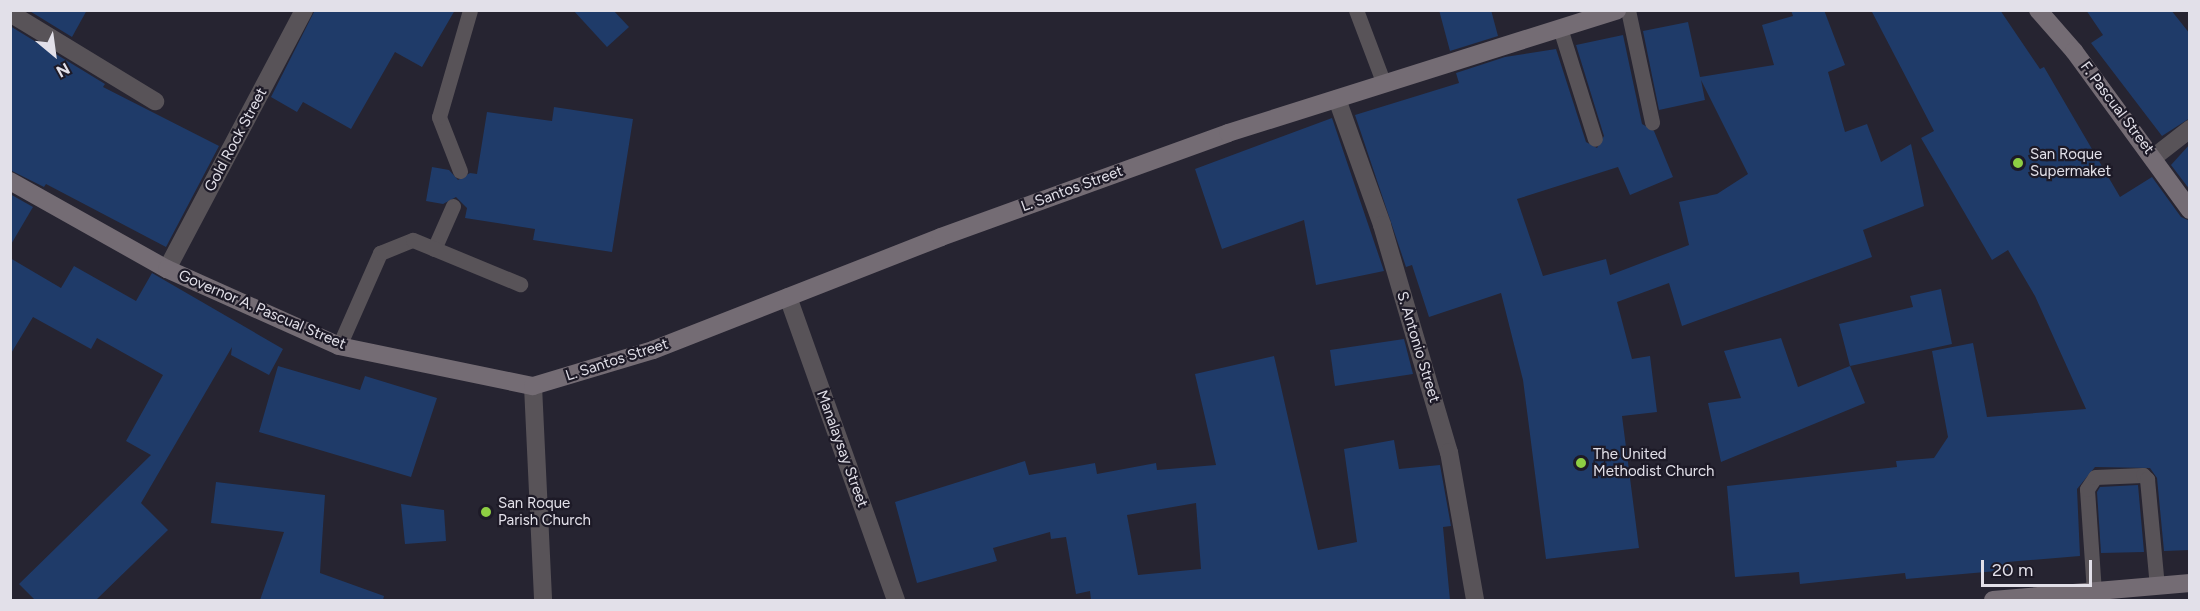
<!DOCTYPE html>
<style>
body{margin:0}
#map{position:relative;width:2200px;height:611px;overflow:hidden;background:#262431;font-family:Figtree,sans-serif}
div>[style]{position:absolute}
.building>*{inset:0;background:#1f3b69}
.lane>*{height:15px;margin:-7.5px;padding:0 7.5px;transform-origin:7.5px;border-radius:7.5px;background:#585358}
.street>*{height:18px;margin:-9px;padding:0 9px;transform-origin:9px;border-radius:9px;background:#585358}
.secondary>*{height:18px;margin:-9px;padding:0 9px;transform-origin:9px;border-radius:9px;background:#746c74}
.dots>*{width:16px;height:16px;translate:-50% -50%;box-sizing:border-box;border:3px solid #1d1a27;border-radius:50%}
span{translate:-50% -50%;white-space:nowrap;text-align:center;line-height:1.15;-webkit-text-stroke:4.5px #1d1a27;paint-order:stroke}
.street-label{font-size:15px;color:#e2e0e9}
.poi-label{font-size:15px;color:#e2e0e9}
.left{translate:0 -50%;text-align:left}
.frame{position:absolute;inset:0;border:12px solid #e2e0e9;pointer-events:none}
.north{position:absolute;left:24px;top:24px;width:60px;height:60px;-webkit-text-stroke:4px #1d1a27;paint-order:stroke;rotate:151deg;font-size:16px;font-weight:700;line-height:24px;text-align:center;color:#e2e0e9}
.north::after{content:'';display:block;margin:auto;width:21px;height:27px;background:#e2e0e9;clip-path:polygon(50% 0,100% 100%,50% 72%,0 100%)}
.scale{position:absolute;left:1981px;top:560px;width:111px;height:27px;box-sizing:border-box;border:3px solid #e2e0e9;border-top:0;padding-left:8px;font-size:18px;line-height:21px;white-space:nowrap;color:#e2e0e9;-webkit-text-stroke:4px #1d1a27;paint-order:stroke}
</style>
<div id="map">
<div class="building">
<div style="clip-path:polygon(28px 10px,87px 10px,72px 37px)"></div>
<div style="clip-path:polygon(315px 10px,455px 10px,422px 67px,395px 52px,351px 129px,303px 102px,297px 112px,271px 97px)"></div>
<div style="clip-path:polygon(573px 10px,613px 10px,629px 27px,607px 47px)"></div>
<div style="clip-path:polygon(1439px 10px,1491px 10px,1498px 36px,1450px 51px)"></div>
<div style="clip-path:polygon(1791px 10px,1824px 10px,1845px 65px,1828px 72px,1845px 132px,1867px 124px,1881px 162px,1911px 144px,1924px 206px,1863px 230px,1872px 257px,1682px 326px,1669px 283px,1617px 302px,1632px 359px,1650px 356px,1657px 412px,1622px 416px,1639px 548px,1546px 559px,1523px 380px,1501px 293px,1429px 317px,1412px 265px,1406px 267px,1355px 115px,1459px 83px,1456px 73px,1505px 57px,1556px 49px,1586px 142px,1597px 148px,1604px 136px,1576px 45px,1623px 35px,1642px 124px,1654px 131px,1673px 177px,1630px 195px,1618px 167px,1517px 199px,1543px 276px,1606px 259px,1610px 275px,1689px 245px,1679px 202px,1717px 194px,1748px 174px,1701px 80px,1705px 100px,1659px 110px,1643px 31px,1688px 22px,1700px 77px,1774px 65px,1762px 25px,1793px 16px)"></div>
<div style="clip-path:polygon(1871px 10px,2000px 10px,2040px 69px,2044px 67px,2120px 197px,2152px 177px,2181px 217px,2190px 221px,2190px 550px,2164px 551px,2157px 478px,2150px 468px,2095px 467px,2077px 489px,2080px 556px,2007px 562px,2008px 570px,1906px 579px,1905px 573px,1800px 584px,1799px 572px,1735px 577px,1727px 486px,1897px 467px,1896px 461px,1934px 458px,1948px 437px,1932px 351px,1973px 343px,1987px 417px,2086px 409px,2035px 296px,2008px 250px,1992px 260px,1921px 138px,1934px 131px)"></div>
<div style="clip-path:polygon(2086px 10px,2171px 10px,2190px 34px,2190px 118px,2162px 136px,2091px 43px,2103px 35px)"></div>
<div style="clip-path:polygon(10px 26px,105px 84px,103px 87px,219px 146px,166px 247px,46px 184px,44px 187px,10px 170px)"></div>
<div style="clip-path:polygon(554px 107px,633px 119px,612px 252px,533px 240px,535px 229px,465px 218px,467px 208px,456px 197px,443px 204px,426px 201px,432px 167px,449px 170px,458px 180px,470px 173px,477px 174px,487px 112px,552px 121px)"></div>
<div style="clip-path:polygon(1332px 118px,1384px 271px,1316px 285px,1304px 220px,1222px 249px,1195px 169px)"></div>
<div style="clip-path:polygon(2190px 144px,2190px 190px,2171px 165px)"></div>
<div style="clip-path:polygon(10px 194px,33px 207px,10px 246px)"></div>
<div style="clip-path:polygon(10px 258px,61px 288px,74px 266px,136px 301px,152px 273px,283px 349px,269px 375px,231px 355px,232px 347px,141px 503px,168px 530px,96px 600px,35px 600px,19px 584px,151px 455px,126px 441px,163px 375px,97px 338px,91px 349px,33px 317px,10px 355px)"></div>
<div style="clip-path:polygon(1941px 289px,1952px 344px,1850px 366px,1839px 324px,1913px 307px,1910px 296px)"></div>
<div style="clip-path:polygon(1781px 338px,1798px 387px,1850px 366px,1865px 403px,1721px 462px,1708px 403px,1741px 398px,1724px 351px)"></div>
<div style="clip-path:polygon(1404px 339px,1413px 374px,1335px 386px,1330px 350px)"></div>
<div style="clip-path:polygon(evenodd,1274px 356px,1318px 550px,1357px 542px,1344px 449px,1394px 440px,1399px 469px,1440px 465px,1451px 526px,1443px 527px,1450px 600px,1091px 600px,1090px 591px,1076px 594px,1066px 537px,1051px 539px,1050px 532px,993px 548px,997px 561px,917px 583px,895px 502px,1025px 461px,1029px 475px,1095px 463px,1097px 474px,1156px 463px,1157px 470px,1216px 465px,1195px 374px,1274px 356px,1196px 503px,1201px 569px,1138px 575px,1127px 515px,1196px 503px)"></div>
<div style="clip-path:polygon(278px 366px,360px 390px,365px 376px,437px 398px,411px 477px,259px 432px)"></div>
<div style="clip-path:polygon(216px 482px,325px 495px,320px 573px,384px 596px,383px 600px,260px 600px,284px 532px,211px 523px)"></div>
<div style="clip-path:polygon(2138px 485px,2144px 552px,2101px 553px,2097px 492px,2100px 487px)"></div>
<div style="clip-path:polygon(401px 504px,444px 510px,446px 541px,405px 544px)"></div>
</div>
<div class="lane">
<div style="left:1356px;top:10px;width:79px;rotate:69.3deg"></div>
<div style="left:1628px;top:10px;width:115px;rotate:77.9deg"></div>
<div style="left:1560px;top:28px;width:116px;rotate:72.5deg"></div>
<div style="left:460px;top:171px;width:58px;rotate:-111.3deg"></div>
<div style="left:439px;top:117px;width:111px;rotate:-73.8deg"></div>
<div style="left:434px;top:249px;width:47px;rotate:-66.2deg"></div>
<div style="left:339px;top:346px;width:102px;rotate:-66.2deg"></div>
<div style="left:380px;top:253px;width:35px;rotate:-22deg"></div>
<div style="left:413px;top:240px;width:116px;rotate:22.4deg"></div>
<div style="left:2094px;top:592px;width:103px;rotate:-93.9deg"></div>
<div style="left:2087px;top:489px;width:14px;rotate:-56deg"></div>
<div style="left:2095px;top:477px;width:48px;rotate:-2.4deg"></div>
<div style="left:2143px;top:475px;width:6px;rotate:45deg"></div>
<div style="left:2147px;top:479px;width:107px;rotate:84.7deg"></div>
</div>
<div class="street">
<div style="left:10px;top:13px;width:170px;rotate:31.3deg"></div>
<div style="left:1337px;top:99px;width:134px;rotate:70.3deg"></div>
<div style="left:1382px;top:225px;width:237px;rotate:73.6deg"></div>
<div style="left:1449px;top:452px;width:150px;rotate:80deg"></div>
<div style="left:2154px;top:157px;width:46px;rotate:-37.9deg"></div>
<div style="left:167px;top:269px;width:293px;rotate:-62.1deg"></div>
<div style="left:788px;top:297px;width:322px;rotate:70.4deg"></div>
<div style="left:533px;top:386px;width:214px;rotate:87.3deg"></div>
</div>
<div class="secondary">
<div style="left:2038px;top:10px;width:55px;rotate:48.7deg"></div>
<div style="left:2074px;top:51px;width:197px;rotate:53.9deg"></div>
<div style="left:10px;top:181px;width:180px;rotate:29.3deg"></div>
<div style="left:167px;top:269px;width:188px;rotate:24.1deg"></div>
<div style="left:339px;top:346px;width:198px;rotate:11.7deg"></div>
<div style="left:533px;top:386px;width:125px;rotate:-16.7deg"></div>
<div style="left:653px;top:350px;width:309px;rotate:-21.4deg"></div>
<div style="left:941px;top:237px;width:305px;rotate:-19.9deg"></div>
<div style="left:1228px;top:133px;width:408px;rotate:-17.5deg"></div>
<div style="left:1993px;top:600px;width:198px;rotate:-4.9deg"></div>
</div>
<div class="dots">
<div style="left:2018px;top:163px;background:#8ece43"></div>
<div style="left:1581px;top:463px;background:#8ece43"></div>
<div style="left:486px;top:512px;background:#8ece43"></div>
</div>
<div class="street-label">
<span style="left:2117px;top:108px;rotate:53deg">F. Pascual Street</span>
<span style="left:236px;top:140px;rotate:-62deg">Gold Rock Street</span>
<span style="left:1072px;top:189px;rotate:-20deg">L. Santos Street</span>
<span style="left:262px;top:310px;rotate:23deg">Governor A. Pascual Street</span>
<span style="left:1418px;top:347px;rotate:73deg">S. Antonio Street</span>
<span style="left:617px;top:360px;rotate:-18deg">L. Santos Street</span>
<span style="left:842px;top:449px;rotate:70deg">Manalaysay Street</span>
</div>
<div class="poi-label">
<span class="left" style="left:2030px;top:163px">San Roque<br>Supermaket</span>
<span class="left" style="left:1593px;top:463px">The United<br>Methodist Church</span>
<span class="left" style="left:498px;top:512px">San Roque<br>Parish Church</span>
</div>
<div class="frame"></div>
<div class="north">N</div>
<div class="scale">20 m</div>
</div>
